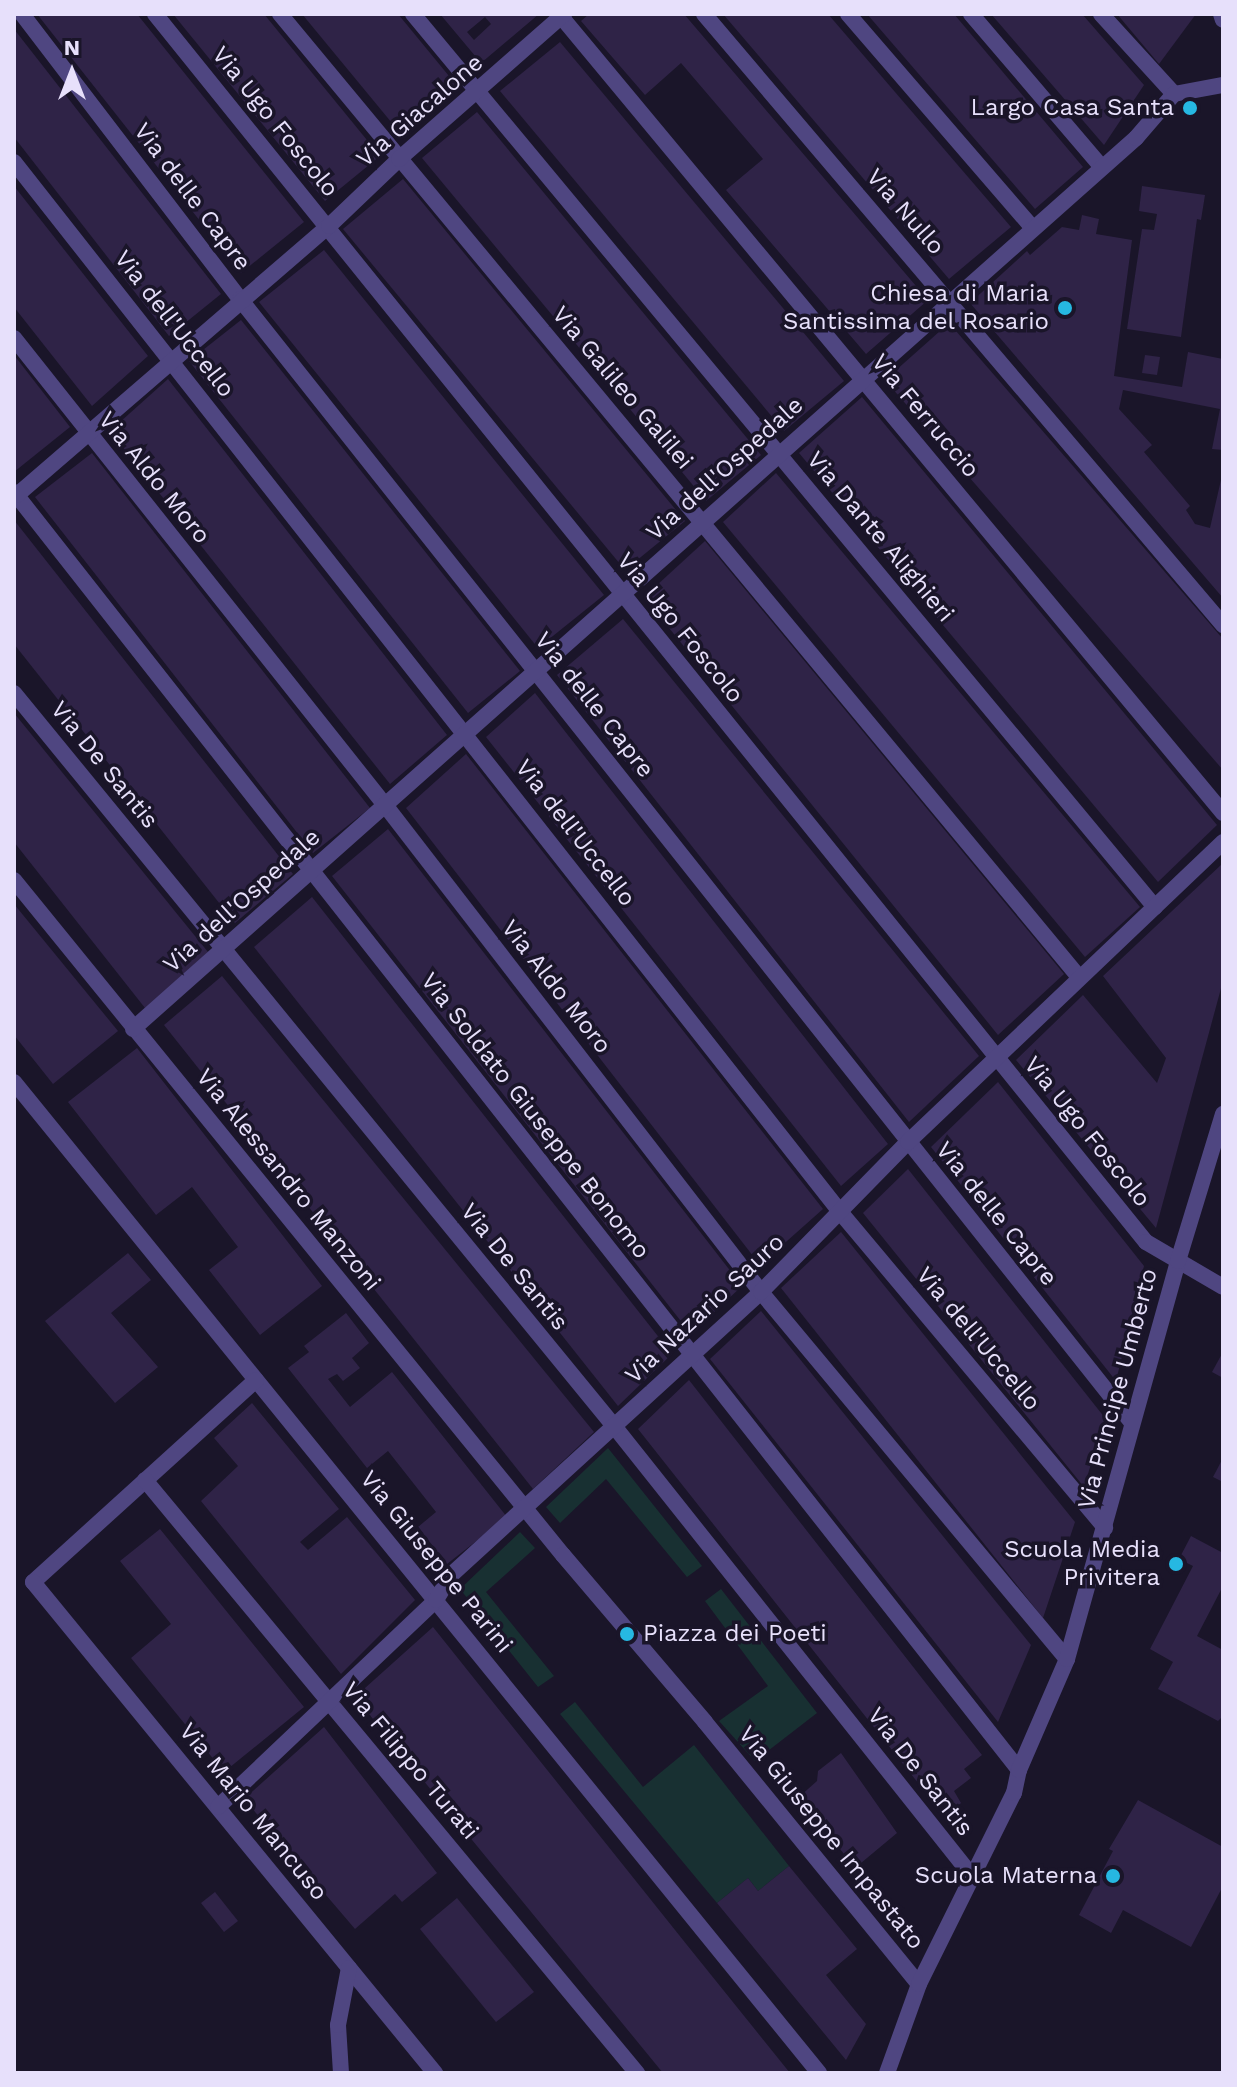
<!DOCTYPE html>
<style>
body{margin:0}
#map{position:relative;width:1237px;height:2087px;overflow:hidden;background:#1a1529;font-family:"Work Sans",sans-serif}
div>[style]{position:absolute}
.green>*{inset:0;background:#183032}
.building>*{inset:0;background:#2f2347}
.minor>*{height:16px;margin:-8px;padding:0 8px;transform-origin:8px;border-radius:8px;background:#4f4681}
.tertiary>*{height:16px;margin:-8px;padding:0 8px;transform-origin:8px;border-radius:8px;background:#4f4681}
.dots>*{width:22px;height:22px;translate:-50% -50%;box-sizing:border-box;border:4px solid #1a1529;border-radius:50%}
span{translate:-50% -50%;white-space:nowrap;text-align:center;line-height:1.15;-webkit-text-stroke:7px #1a1529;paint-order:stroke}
.poi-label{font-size:24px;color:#e7e0fb}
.right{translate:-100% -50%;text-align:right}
.left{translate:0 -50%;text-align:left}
.street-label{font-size:24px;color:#e7e0fb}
.frame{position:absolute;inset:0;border:16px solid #e7e0fb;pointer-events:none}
.north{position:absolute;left:32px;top:32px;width:80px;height:80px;-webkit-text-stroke:6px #1a1529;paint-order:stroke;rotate:0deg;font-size:22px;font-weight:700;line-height:32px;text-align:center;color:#e7e0fb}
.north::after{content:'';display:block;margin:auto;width:28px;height:36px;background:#e7e0fb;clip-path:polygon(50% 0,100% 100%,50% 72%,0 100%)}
</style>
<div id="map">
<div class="green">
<div style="clip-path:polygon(608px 1448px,702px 1566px,687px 1577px,606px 1479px,560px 1523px,546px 1507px)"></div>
<div style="clip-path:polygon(520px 1532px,535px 1548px,486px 1592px,554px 1676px,538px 1687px,460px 1589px)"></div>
<div style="clip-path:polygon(721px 1589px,817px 1713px,755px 1761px,719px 1721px,768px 1686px,705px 1601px)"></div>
<div style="clip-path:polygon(575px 1702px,643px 1787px,694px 1745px,789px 1866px,758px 1891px,748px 1878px,717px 1903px,560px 1714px)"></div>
</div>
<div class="building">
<div style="clip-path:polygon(37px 14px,137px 14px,304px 222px,241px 273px)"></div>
<div style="clip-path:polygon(173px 14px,264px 14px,380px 156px,325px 201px)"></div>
<div style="clip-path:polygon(302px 14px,398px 14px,458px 87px,401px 134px)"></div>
<div style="clip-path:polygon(evenodd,440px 14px,539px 14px,481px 63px,440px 14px,485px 17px,491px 24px,474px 40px,467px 32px,485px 17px)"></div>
<div style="clip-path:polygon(589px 14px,684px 14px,928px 300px,866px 354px,726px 190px,763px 159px,681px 63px,645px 95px,581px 21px)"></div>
<div style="clip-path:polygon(723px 14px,828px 14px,1011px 227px,949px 279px)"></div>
<div style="clip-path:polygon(867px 14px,954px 14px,1083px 167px,1035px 209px)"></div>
<div style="clip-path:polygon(991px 14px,1082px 14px,1144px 85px,1104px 145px)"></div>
<div style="clip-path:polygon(1117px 14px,1196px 14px,1159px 64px)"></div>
<div style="clip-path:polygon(14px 29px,221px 294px,169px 336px,14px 137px)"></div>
<div style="clip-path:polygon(560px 42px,844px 381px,784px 431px,500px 91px)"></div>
<div style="clip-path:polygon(477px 112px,761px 455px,706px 501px,422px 158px)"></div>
<div style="clip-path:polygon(403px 179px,685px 521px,625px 570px,343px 229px)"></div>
<div style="clip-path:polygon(14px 186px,148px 356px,92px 406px,14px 307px)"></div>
<div style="clip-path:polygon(1142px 186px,1205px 195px,1201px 220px,1197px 219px,1181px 337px,1127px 329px,1142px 229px,1154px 230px,1157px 214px,1139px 211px)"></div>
<div style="clip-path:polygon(1082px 215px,1099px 219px,1096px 234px,1132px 240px,1114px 376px,1182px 387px,1188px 352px,1223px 359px,1223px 450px,1212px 449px,1220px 409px,1123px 390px,1119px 409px,1152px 445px,1144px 452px,1190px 506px,1186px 510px,1195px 524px,1210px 528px,1223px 471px,1223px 598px,970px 303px,1027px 251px,1030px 255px,1062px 227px,1079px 230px)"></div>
<div style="clip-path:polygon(324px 250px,604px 595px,538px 648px,259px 302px)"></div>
<div style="clip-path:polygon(241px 320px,520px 671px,468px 713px,189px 361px)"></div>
<div style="clip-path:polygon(949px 323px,1223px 639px,1223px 770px,885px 380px)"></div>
<div style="clip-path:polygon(14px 355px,70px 427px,14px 472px)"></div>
<div style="clip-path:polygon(1145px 355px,1160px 357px,1157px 375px,1142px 373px)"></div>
<div style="clip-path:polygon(168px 379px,447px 735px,390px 784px,110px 431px)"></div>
<div style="clip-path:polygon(862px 397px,1217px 825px,1158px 882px,799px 453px)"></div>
<div style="clip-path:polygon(92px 453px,370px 808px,313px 853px,35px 497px)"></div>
<div style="clip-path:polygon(776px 473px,1140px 907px,1085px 957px,723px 522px)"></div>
<div style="clip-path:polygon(14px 520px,293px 874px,235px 923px,14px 644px)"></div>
<div style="clip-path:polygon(705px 541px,1064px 974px,998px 1035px,644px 597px)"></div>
<div style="clip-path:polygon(623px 619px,979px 1056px,909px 1122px,557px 675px)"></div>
<div style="clip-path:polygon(535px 693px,888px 1144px,841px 1186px,486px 737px)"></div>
<div style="clip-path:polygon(14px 713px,208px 952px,145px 1008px,14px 842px)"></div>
<div style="clip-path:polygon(466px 754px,823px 1209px,760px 1265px,406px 808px)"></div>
<div style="clip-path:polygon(388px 829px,742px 1286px,691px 1334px,332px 876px)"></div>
<div style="clip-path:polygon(1223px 863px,1223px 981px,1156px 1228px,1016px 1060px,1083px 995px,1157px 1083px,1166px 1058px,1103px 976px)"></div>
<div style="clip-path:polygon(312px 897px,672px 1354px,618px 1406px,254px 947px)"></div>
<div style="clip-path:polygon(14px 904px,118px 1031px,53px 1084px,14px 1035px)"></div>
<div style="clip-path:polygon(222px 976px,594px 1432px,533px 1489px,164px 1025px)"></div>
<div style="clip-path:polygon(137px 1048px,322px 1286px,260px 1335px,209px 1270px,238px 1247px,192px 1187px,156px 1215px,68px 1102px)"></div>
<div style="clip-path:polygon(998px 1082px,1144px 1266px,1116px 1381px,931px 1147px)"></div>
<div style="clip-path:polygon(908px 1169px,1105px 1418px,1084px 1487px,863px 1213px)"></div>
<div style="clip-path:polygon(841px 1232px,1075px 1522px,1043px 1618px,781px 1288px)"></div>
<div style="clip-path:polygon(128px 1253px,151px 1280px,111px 1313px,158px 1367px,115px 1403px,45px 1321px)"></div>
<div style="clip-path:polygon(761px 1311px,1031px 1645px,998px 1722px,710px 1359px)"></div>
<div style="clip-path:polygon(346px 1313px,369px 1343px,352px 1358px,360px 1368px,343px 1381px,337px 1374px,328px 1379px,350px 1407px,392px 1372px,507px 1517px,447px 1564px,418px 1527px,436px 1512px,388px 1451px,367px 1468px,288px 1368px,309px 1352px,304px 1346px)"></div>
<div style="clip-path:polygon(1223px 1352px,1223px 1378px,1212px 1372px)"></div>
<div style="clip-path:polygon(689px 1380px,982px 1755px,964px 1769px,971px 1778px,954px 1791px,961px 1803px,945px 1817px,638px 1429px)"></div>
<div style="clip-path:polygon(252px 1403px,339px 1509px,300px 1542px,308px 1550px,347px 1517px,415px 1600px,341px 1674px,201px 1501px,238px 1466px,214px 1438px)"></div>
<div style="clip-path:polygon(1223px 1458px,1223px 1482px,1213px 1477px)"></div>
<div style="clip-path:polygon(160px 1529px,304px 1707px,224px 1772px,131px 1658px,171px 1624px,120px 1561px)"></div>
<div style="clip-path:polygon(1191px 1536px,1223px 1553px,1223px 1586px,1197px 1636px,1223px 1650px,1223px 1716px,1218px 1721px,1158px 1689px,1173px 1662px,1150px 1649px,1193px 1566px,1179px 1559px)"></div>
<div style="clip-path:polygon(433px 1627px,687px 1945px,790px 2073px,663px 2073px,355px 1697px)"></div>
<div style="clip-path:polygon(324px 1727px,437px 1873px,402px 1902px,395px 1894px,355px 1929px,244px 1799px)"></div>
<div style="clip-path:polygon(841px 1753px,897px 1833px,855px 1868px,799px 1797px,817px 1781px,818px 1771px)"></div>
<div style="clip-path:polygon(1138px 1800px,1223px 1847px,1223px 1886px,1191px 1947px,1123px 1910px,1111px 1933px,1079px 1915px,1113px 1851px,1109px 1849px)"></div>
<div style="clip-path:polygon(789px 1866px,857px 1949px,826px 1975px,866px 2024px,846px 2060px,717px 1903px,748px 1878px,758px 1891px)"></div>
<div style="clip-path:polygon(215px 1892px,238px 1921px,224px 1932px,201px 1903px)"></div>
<div style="clip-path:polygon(457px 1898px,534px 1992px,496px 2022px,420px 1929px)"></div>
</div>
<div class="minor">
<div style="left:22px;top:14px;width:359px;rotate:52.6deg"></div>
<div style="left:240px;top:299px;width:1435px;rotate:51.56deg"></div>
<div style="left:155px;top:14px;width:1578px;rotate:51.1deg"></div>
<div style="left:1146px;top:1242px;width:89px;rotate:30.3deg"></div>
<div style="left:280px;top:14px;width:1251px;rotate:50.32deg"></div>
<div style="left:413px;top:14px;width:1161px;rotate:50.28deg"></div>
<div style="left:559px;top:14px;width:1039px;rotate:50.27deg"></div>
<div style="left:704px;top:14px;width:802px;rotate:49.65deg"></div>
<div style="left:848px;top:14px;width:281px;rotate:49.2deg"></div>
<div style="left:971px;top:14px;width:200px;rotate:49.5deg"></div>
<div style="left:1101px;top:14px;width:108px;rotate:47.6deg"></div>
<div style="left:1221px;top:14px;width:6px;rotate:72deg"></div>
<div style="left:14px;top:162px;width:1337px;rotate:51.8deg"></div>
<div style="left:841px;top:1213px;width:411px;rotate:50deg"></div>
<div style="left:14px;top:338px;width:596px;rotate:51.54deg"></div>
<div style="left:385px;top:805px;width:615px;rotate:52.33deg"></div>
<div style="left:761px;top:1292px;width:478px;rotate:50.2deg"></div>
<div style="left:14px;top:492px;width:1626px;rotate:51.82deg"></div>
<div style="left:17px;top:495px;width:412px;rotate:-40.8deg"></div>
<div style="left:329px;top:226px;width:97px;rotate:-43.7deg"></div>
<div style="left:399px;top:159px;width:220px;rotate:-41.3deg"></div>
<div style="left:14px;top:693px;width:947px;rotate:50.7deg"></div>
<div style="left:614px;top:1426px;width:575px;rotate:51.5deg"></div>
<div style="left:14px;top:880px;width:870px;rotate:50.88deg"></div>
<div style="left:563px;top:1555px;width:219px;rotate:49.6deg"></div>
<div style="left:705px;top:1722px;width:338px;rotate:50.8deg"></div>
<div style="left:133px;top:1029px;width:1342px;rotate:-41.62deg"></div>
<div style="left:1136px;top:138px;width:58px;rotate:-49.2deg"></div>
<div style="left:1174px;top:94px;width:50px;rotate:-10.4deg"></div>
<div style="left:14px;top:1082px;width:1277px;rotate:50.91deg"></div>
<div style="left:256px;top:1380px;width:301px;rotate:137.8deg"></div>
<div style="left:33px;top:1582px;width:635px;rotate:50.69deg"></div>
<div style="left:145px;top:1480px;width:771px;rotate:50.32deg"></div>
<div style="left:218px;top:1807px;width:301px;rotate:-43.5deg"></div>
<div style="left:436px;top:1600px;width:29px;rotate:-59deg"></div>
<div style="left:451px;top:1575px;width:420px;rotate:-42.4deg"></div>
<div style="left:761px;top:1292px;width:210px;rotate:-45.6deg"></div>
<div style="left:908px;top:1142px;width:435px;rotate:-43.6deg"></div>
<div style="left:341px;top:2073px;width:48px;rotate:-93.6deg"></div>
<div style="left:338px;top:2025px;width:58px;rotate:-79.1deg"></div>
</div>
<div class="tertiary">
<div style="left:887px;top:2073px;width:95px;rotate:-70.2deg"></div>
<div style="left:919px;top:1984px;width:213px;rotate:-63.6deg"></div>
<div style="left:1014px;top:1793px;width:24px;rotate:-78deg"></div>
<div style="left:1019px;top:1770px;width:121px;rotate:-66.6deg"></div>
<div style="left:1067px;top:1659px;width:413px;rotate:-74.4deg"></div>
<div style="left:1178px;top:1261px;width:154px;rotate:-73deg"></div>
</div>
<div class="dots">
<div style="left:1190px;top:108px;background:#26b8e2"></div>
<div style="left:1065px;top:308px;background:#26b8e2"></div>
<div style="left:1176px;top:1564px;background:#26b8e2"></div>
<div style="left:627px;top:1634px;background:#26b8e2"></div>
<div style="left:1113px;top:1876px;background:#26b8e2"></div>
</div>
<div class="poi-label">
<span class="right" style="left:1174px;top:108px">Largo Casa Santa</span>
<span class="right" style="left:1049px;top:308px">Chiesa di Maria<br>Santissima del Rosario</span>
<span class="right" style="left:1160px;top:1564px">Scuola Media<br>Privitera</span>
<span class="left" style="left:643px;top:1634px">Piazza dei Poeti</span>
<span class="right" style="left:1097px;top:1876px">Scuola Materna</span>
</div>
<div class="street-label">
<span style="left:420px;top:111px;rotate:-41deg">Via Giacalone</span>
<span style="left:275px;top:122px;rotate:51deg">Via Ugo Foscolo</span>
<span style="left:192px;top:197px;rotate:53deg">Via delle Capre</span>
<span style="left:905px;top:212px;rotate:49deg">Via Nullo</span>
<span style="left:174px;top:324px;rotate:52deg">Via dell'Uccello</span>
<span style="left:622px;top:388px;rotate:50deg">Via Galileo Galilei</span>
<span style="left:925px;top:416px;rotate:50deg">Via Ferruccio</span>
<span style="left:725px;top:469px;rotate:-42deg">Via dell'Ospedale</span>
<span style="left:154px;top:478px;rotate:51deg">Via Aldo Moro</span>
<span style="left:880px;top:537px;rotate:50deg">Via Dante Alighieri</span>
<span style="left:680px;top:628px;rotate:51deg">Via Ugo Foscolo</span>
<span style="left:594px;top:705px;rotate:52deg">Via delle Capre</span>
<span style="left:104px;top:765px;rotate:51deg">Via De Santis</span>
<span style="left:575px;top:833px;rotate:52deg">Via dell'Uccello</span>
<span style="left:242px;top:901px;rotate:-42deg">Via dell'Ospedale</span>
<span style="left:556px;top:987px;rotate:52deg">Via Aldo Moro</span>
<span style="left:535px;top:1116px;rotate:52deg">Via Soldato Giuseppe Bonomo</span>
<span style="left:1087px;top:1132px;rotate:51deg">Via Ugo Foscolo</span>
<span style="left:288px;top:1180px;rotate:51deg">Via Alessandro Manzoni</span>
<span style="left:996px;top:1214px;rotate:51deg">Via delle Capre</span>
<span style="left:514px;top:1267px;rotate:51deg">Via De Santis</span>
<span style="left:705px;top:1309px;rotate:-43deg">Via Nazario Sauro</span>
<span style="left:978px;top:1339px;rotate:50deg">Via dell'Uccello</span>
<span style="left:1118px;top:1389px;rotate:-75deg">Via Principe Umberto</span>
<span style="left:436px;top:1562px;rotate:51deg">Via Giuseppe Parini</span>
<span style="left:410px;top:1761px;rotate:50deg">Via Filippo Turati</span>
<span style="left:920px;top:1772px;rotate:52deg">Via De Santis</span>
<span style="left:253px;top:1812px;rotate:51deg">Via Mario Mancuso</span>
<span style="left:831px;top:1838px;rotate:51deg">Via Giuseppe Impastato</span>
</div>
<div class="frame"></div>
<div class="north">N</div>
</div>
